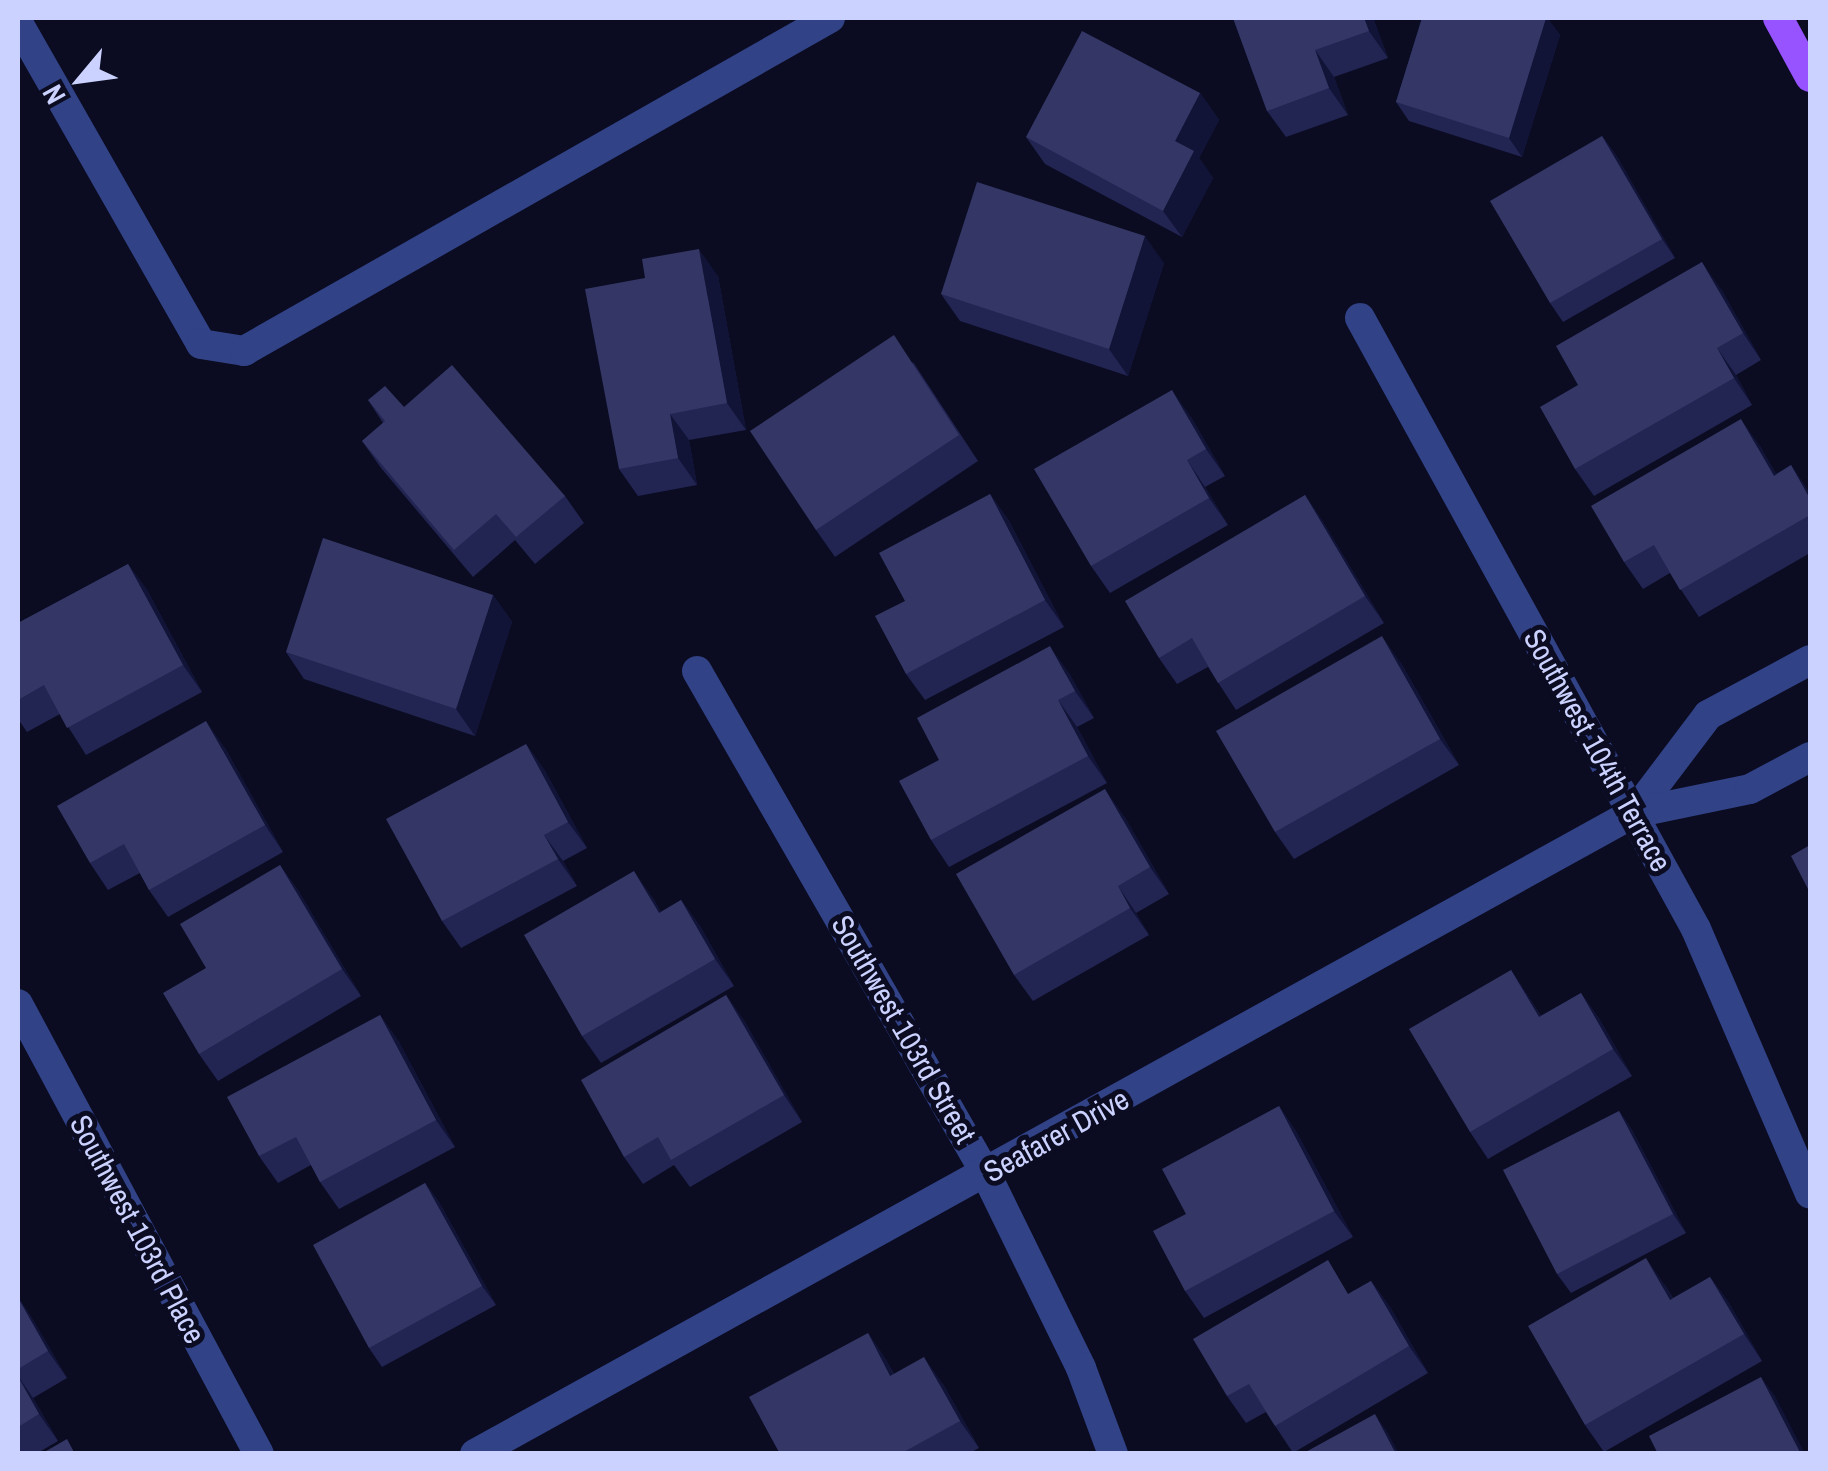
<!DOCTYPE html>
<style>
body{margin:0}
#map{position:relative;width:1828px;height:1471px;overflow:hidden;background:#0b0c22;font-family:"Archivo Narrow",sans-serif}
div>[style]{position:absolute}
.minor>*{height:30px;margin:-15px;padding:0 15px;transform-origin:15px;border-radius:15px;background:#314286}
.major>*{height:30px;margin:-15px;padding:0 15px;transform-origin:15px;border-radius:15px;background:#9653ff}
.wall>*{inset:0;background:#222452}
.shaded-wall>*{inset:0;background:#111337}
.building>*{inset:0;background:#343765}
span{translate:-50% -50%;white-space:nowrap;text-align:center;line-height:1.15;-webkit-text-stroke:10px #0b0c22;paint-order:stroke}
.street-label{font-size:30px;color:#ccd2ff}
.frame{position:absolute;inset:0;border:20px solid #ccd2ff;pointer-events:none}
.north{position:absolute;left:30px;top:30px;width:100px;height:100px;-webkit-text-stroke:8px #0b0c22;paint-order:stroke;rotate:241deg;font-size:28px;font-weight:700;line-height:40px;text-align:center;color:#ccd2ff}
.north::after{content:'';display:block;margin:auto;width:35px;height:45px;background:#ccd2ff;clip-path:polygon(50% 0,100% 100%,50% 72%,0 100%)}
</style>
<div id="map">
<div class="minor">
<div style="left:18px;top:23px;width:369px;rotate:60.3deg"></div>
<div style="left:201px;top:344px;width:44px;rotate:9.2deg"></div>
<div style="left:244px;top:351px;width:674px;rotate:-29.61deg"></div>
<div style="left:1360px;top:318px;width:697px;rotate:61.19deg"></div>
<div style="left:1696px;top:929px;width:288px;rotate:66.7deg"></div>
<div style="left:697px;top:671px;width:580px;rotate:60.12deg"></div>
<div style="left:986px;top:1174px;width:216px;rotate:63.9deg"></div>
<div style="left:1081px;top:1368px;width:92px;rotate:69.6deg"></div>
<div style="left:1634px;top:813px;width:123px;rotate:-52.9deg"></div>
<div style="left:1708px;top:715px;width:116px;rotate:-28.3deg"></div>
<div style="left:18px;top:1004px;width:510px;rotate:61.83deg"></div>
<div style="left:475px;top:1454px;width:1324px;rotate:-28.95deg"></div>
<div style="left:1634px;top:813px;width:118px;rotate:-11.7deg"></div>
<div style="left:1750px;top:789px;width:68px;rotate:-28.1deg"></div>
</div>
<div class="major">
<div style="left:1778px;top:18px;width:67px;rotate:61.5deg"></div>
</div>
<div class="wall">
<div style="clip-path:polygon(1233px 18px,1373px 18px,1388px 58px,1334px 77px,1348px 115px,1286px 137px,1267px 111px)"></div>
<div style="clip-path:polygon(1422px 18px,1547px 18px,1560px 35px,1522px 157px,1409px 121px,1396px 102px)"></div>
<div style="clip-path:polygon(1200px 93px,1219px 120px,1199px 158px,1213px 178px,1182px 237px,1045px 164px,1026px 137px)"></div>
<div style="clip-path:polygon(1602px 136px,1616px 155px,1675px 258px,1563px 322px,1550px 303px)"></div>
<div style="clip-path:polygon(1164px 263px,1128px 376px,960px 321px,941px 294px)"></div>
<div style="clip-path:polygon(718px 276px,746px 430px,689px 440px,697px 485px,638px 496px,619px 469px)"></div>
<div style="clip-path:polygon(1721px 289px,1761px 360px,1736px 375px,1752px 405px,1594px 496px,1575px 469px,1578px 385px)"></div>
<div style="clip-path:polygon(913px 362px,978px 461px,835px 557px,816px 530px)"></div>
<div style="clip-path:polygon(368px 400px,404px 407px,565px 496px,584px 523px,535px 564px,515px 540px,473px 577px,381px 468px,362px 441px,383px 423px)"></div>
<div style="clip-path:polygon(1191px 417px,1225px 476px,1205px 487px,1228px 525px,1110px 593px,1091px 566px)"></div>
<div style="clip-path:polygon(1760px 446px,1776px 474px,1791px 465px,1810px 494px,1810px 553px,1699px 617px,1670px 573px,1643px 589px,1624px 562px)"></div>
<div style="clip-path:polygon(990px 494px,1009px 521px,1064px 627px,925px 700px,906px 674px,905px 601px)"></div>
<div style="clip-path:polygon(1305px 495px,1323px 522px,1384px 623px,1236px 710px,1208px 667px,1177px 684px,1159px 658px)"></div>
<div style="clip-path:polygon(128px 564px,147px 590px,202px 692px,86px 755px,60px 714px,27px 732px,18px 719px,18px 623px)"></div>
<div style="clip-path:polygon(493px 595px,512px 622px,475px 736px,304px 679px,286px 652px)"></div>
<div style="clip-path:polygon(1401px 663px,1459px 765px,1294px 859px,1275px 832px)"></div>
<div style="clip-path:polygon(1069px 673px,1094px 718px,1077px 727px,1107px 783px,949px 867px,931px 840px,939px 760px)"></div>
<div style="clip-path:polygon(526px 744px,545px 771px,587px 848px,563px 861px,577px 886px,461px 948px,442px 921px)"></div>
<div style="clip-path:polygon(225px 748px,283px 852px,168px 917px,149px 890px,140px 873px,108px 890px,90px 863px)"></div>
<div style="clip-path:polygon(1124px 816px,1169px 894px,1136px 913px,1149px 935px,1033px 1001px,1014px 975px)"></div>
<div style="clip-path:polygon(280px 865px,299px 892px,361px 996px,218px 1081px,199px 1054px,206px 968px)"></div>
<div style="clip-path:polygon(653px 898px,661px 912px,681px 900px,700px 926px,734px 986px,601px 1063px,582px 1036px)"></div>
<div style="clip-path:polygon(1511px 970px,1541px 1016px,1581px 993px,1600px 1020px,1632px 1076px,1488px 1159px,1470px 1132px)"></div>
<div style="clip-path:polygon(726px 995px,745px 1022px,802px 1122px,690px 1187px,674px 1165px,643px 1184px,624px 1157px)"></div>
<div style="clip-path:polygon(380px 1015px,399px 1042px,455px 1147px,339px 1209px,320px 1182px,311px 1165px,278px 1183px,259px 1156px)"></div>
<div style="clip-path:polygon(1279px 1106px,1297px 1133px,1353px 1237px,1204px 1318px,1185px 1291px,1186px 1214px)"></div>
<div style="clip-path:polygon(1619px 1111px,1632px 1130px,1686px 1233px,1571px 1293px,1557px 1274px)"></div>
<div style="clip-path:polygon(425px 1183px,439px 1202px,496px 1305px,382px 1367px,369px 1348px)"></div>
<div style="clip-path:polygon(1710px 1277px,1729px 1303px,1762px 1361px,1604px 1452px,1585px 1425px,1665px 1285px,1673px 1298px)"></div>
<div style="clip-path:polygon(1371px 1281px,1390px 1307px,1428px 1373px,1293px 1453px,1266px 1412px,1246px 1423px,1227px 1396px,1350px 1293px)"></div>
<div style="clip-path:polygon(18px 1297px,33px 1320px,67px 1378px,33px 1398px,58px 1441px,36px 1454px,18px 1454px)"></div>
<div style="clip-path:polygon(868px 1333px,886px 1360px,894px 1374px,943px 1384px,979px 1448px,968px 1454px,780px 1454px)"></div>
</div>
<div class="shaded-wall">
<div style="clip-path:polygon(1364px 18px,1373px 18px,1388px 58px,1369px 31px)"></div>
<div style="clip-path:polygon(1546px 18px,1547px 18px,1560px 35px,1522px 157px,1509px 138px)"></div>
<div style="clip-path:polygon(1315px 50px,1334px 77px,1348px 115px,1329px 88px)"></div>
<div style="clip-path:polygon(1200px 93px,1219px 120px,1199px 158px,1213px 178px,1182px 237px,1163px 211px,1175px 141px)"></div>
<div style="clip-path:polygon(1602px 136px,1616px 155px,1675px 258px,1662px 239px)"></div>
<div style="clip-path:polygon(1145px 236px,1164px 263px,1128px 376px,1109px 349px)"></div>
<div style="clip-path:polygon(699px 249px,718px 276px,746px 430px,727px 403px)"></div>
<div style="clip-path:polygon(1702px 262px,1721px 289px,1761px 360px,1743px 333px)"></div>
<div style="clip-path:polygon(1717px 348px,1736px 375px,1752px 405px,1734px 378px)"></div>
<div style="clip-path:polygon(1172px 390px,1191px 417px,1225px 476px,1206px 449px)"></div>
<div style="clip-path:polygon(670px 414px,689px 440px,697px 485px,678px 458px)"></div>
<div style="clip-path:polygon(1741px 419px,1760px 446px,1792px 502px,1774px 476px)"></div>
<div style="clip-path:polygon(1187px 460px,1205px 487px,1228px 525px,1209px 498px)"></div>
<div style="clip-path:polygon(1791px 465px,1810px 494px,1810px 499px)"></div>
<div style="clip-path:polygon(990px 494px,1009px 521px,1064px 627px,1045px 600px)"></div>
<div style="clip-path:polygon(1305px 495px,1323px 522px,1384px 623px,1365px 596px)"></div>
<div style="clip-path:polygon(128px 564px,147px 590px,202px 692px,183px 665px)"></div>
<div style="clip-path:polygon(493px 595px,512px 622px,475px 736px,456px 709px)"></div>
<div style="clip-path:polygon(1382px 636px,1401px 663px,1459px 765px,1440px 739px)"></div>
<div style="clip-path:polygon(1050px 646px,1069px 673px,1094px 718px,1075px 691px)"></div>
<div style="clip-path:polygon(1058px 700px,1077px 727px,1107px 783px,1088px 756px)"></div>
<div style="clip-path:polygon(206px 721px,225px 748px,283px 852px,265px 825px)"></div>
<div style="clip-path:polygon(526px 744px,545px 771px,587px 848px,568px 822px)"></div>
<div style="clip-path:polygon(1105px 789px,1124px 816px,1169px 894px,1150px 867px)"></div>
<div style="clip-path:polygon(544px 835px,563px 861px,577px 886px,558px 859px)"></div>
<div style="clip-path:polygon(280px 865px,299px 892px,361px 996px,342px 969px)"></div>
<div style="clip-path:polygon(634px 871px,653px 898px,678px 940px,659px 913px)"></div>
<div style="clip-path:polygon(1118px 886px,1136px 913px,1149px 935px,1130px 908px)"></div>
<div style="clip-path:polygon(681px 900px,700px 926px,734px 986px,715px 959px)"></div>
<div style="clip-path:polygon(1511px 970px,1529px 997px,1558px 1044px,1539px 1017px)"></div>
<div style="clip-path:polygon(1581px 993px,1600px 1020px,1632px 1076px,1613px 1049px)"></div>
<div style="clip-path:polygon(726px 995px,745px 1022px,802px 1122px,784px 1095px)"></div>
<div style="clip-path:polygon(380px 1015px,399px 1042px,455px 1147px,436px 1120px)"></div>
<div style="clip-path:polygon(1279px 1106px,1297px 1133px,1353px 1237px,1334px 1211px)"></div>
<div style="clip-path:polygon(1619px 1111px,1632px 1130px,1686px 1233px,1673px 1214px)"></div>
<div style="clip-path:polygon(425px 1183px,439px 1202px,496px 1305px,482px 1286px)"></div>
<div style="clip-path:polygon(1646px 1258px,1665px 1285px,1689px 1326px,1670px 1300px)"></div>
<div style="clip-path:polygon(1710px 1277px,1729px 1303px,1762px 1361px,1744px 1334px)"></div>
<div style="clip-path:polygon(1371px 1281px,1390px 1307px,1428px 1373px,1409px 1346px)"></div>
<div style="clip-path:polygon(18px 1297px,33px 1320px,67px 1378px,48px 1351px)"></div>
<div style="clip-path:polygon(868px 1333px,886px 1360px,909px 1403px,890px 1376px)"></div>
<div style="clip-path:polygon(924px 1357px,943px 1384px,979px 1448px,960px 1421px)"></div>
<div style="clip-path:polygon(18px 1376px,33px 1398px,58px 1441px,39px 1414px)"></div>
<div style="clip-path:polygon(1761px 1377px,1775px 1396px,1805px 1454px,1801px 1454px)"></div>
<div style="clip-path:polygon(1375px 1414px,1388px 1433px,1399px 1454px,1396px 1454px)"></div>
</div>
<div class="building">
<div style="clip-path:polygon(1233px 18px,1364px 18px,1369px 31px,1315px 50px,1329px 88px,1267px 111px)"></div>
<div style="clip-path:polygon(1422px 18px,1546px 18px,1509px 138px,1396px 102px)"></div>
<div style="clip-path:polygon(1082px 31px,1200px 93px,1175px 141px,1194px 151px,1163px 211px,1026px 137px)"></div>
<div style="clip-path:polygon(1602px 136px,1662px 239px,1550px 303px,1490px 201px)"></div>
<div style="clip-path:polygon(977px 182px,1145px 236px,1109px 349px,941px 294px)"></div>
<div style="clip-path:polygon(699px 249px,727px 403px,670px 414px,678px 458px,619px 469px,585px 289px,645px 278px,642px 259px)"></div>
<div style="clip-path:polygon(1702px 262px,1743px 333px,1717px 348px,1734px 378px,1575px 469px,1540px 407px,1578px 385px,1556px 346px)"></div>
<div style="clip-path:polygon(894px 335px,959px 435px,816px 530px,750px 431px)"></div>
<div style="clip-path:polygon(452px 365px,565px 496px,516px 537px,496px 514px,454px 550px,362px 441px,385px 421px,368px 400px,385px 386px,404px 407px)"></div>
<div style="clip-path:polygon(1172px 390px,1206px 449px,1187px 460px,1209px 498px,1091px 566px,1034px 469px)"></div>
<div style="clip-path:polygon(1741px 419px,1774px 476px,1791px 465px,1810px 499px,1810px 515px,1680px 590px,1654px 545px,1624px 562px,1591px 506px)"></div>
<div style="clip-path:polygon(990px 494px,1045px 600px,906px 674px,875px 616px,905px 601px,879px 553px)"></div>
<div style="clip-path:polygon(1305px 495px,1365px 596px,1218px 683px,1192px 638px,1159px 658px,1125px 601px)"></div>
<div style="clip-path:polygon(323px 538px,493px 595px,456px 709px,286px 652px)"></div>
<div style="clip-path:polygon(128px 564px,183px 665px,67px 728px,44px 685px,18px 700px,18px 623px)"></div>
<div style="clip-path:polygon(1382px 636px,1440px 739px,1275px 832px,1216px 731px)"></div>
<div style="clip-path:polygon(1050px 646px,1075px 691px,1058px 700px,1088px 756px,931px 840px,899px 781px,939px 760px,917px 718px)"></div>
<div style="clip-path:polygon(206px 721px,265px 825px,149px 890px,124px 844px,90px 863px,57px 806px)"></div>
<div style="clip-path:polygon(526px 744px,568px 822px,544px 835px,558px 859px,442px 921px,386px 819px)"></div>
<div style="clip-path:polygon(1105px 789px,1150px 867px,1118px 886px,1130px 908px,1014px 975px,956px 874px)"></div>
<div style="clip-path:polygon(1810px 845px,1810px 893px,1791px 856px)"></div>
<div style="clip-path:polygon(280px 865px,342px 969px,199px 1054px,163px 993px,206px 968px,180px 924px)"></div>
<div style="clip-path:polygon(634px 871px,659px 913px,681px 900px,715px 959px,582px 1036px,524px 935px)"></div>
<div style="clip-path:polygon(1511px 970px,1539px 1017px,1581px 993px,1613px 1049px,1470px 1132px,1409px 1029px)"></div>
<div style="clip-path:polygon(726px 995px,784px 1095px,671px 1160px,658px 1137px,624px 1157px,581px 1080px)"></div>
<div style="clip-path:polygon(380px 1015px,436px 1120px,320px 1182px,296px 1137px,259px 1156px,227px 1097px)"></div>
<div style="clip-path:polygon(1279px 1106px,1334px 1211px,1185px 1291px,1153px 1231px,1186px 1214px,1162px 1169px)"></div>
<div style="clip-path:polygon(1619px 1111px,1673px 1214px,1557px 1274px,1503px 1170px)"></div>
<div style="clip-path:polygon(425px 1183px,482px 1286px,369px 1348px,313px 1245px)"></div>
<div style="clip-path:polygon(1646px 1258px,1670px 1300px,1710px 1277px,1744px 1334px,1585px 1425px,1528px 1326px)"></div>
<div style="clip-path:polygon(1328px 1260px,1348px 1294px,1371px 1281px,1409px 1346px,1275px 1426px,1249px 1384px,1227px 1396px,1193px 1339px)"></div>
<div style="clip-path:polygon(18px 1298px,48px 1351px,18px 1369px)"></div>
<div style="clip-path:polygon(868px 1333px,890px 1376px,924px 1357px,960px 1421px,900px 1454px,780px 1454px,749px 1397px)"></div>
<div style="clip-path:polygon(18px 1377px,39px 1414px,18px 1427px)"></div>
<div style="clip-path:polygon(1761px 1377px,1801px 1454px,1658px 1454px,1649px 1436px)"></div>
<div style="clip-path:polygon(1375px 1414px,1396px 1454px,1302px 1454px)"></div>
<div style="clip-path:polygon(67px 1439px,75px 1454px,41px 1454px)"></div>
</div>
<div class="street-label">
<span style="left:1598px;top:750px;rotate:61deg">Southwest 104th Terrace</span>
<span style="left:904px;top:1029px;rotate:60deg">Southwest 103rd Street</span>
<span style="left:1056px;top:1135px;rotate:-29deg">Seafarer Drive</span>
<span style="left:138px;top:1229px;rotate:62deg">Southwest 103rd Place</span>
</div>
<div class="frame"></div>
<div class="north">N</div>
</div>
